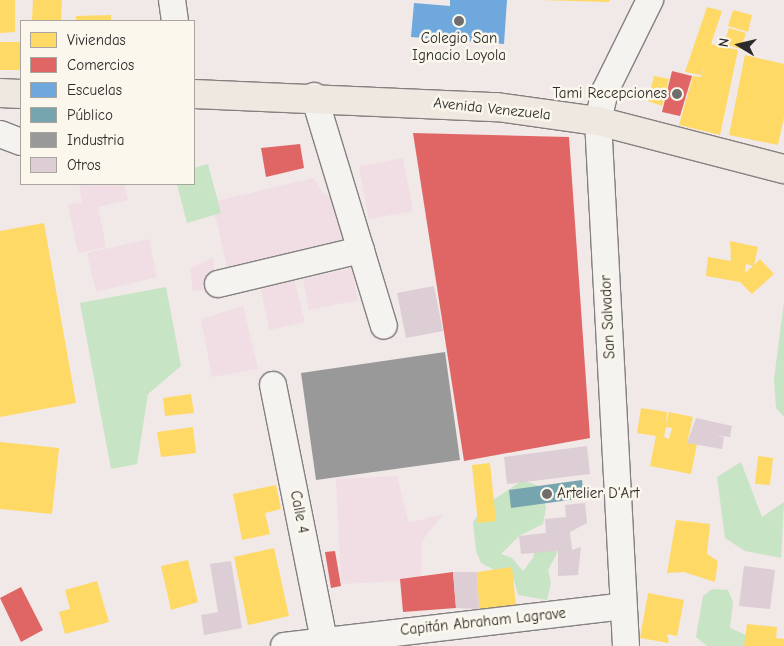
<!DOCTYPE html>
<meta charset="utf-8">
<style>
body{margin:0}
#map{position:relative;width:784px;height:646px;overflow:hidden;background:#f1e8e8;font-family:"Comic Neue",sans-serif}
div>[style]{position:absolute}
.built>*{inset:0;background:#f1dee4}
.green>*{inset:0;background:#c7e4c4}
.homes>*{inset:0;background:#ffd966}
.shops>*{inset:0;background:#e06666}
.schools>*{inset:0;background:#6fa8dc}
.public>*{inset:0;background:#76a5af}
.industry>*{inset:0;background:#999}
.building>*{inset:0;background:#dcced4}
.roads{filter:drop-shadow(1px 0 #848080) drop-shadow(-1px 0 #848080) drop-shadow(0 1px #848080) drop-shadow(0 -1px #848080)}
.minor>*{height:26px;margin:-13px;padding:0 13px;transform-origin:13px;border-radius:13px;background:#f5f3f0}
.major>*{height:28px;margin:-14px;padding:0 14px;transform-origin:14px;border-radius:14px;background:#eee8e0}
.dots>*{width:14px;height:14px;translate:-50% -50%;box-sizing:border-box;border:2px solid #fbf7ec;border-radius:50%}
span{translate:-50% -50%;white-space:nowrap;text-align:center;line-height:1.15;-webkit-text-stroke:5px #fbf7ec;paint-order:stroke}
.poi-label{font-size:15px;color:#2b2b2b}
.right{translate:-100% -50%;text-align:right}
.left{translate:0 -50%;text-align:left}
.street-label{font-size:15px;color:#2b2b2b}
.legend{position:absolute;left:20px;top:20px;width:175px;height:165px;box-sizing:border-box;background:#fbf7ec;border:1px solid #a8a59f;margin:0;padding:6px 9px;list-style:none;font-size:15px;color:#2b2b2b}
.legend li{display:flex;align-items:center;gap:10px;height:25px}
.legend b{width:25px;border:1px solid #a8a59f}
.north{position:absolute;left:714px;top:20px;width:50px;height:50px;-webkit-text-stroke:4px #fbf7ec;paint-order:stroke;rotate:279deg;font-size:14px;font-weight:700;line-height:20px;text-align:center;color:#2b2b2b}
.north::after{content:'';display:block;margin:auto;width:18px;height:22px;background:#2b2b2b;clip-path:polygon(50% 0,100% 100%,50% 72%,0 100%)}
</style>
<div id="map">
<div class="built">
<div style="clip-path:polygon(403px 158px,413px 211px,369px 219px,359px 166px)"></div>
<div style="clip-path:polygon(314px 178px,323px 193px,335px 199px,347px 252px,230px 279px,212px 202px)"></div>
<div style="clip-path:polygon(79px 184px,124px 184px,128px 200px,98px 207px,106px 247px,78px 253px,68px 205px,82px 202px)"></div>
<div style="clip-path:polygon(149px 239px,157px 277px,96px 292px,87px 253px)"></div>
<div style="clip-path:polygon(213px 258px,217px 288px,193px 291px,190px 268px)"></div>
<div style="clip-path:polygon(352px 268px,358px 300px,309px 310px,303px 279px)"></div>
<div style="clip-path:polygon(294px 279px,305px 322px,269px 330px,260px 284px)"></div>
<div style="clip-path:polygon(243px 306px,258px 369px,212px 377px,201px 319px)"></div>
<div style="clip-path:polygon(397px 476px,409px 523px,443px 514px,422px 541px,421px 580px,341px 584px,336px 479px)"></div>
</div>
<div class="green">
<div style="clip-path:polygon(208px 164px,221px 213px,187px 223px,177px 184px,194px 184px,194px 168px)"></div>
<div style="clip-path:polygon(166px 287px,181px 366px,148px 394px,137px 464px,111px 469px,80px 303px)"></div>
<div style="clip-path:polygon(784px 302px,784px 417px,776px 408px,774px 379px)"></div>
<div style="clip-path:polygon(741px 462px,762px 517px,784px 502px,781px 558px,745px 551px,725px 538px,717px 477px)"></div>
<div style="clip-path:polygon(523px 480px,541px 487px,546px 508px,543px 524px,519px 536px,501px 554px,512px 558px,523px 571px,533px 558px,539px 535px,555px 542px,557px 553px,548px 570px,551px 583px,547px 600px,518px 595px,514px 580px,481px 563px,476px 551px,473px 522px,484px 506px)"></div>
<div style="clip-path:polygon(712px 589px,728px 590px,733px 602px,730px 628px,771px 646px,707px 646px,696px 637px,703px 596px)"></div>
</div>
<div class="homes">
<div style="clip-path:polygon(0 0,15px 0,15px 32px,0 33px)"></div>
<div style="clip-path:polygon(33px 0,62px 0,61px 21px,32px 21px)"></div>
<div style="clip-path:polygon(540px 0,610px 0,609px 2px)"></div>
<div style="clip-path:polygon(707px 7px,722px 11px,711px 44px,738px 50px,720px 135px,679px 125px,693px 76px,701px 77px,705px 64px,701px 75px,685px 72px)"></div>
<div style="clip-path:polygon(733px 10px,752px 15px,748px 32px,728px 26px)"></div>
<div style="clip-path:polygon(111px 15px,111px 21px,76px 21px,76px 16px)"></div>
<div style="clip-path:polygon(729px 28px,746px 33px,741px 49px,724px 44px)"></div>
<div style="clip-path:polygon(0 42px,21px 42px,21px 70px,0 70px)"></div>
<div style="clip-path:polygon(745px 55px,784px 64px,784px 117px,778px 145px,729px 135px)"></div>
<div style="clip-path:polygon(654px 76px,669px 79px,662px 106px,648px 101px)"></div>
<div style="clip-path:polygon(44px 223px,76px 403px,0 417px,0 231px)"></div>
<div style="clip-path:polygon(evenodd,730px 241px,758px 247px,754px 265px,760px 259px,774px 274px,752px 294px,740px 282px,706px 276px,708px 257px,731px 261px,730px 241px,746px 264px,753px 266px,745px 273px,746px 264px)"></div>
<div style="clip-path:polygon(191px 394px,194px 413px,165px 416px,163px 398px)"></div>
<div style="clip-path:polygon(evenodd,641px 408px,667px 412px,666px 424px,669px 412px,693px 417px,687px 443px,697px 444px,691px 474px,650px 466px,656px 436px,637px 433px,641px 408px,666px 427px,672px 428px,669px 439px,664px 437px,666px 427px)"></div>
<div style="clip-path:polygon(193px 427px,196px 453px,161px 457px,157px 432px)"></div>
<div style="clip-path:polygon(0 442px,59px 448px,52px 514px,0 509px)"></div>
<div style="clip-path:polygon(758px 456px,773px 458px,770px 485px,755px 484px)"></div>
<div style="clip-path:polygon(490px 463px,496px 521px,478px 523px,472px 465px)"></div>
<div style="clip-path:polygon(276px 485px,281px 509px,265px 513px,270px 534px,242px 540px,233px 494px)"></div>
<div style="clip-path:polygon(676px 520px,710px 524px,707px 554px,718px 561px,715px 582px,684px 572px,667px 573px)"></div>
<div style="clip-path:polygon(274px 548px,289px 616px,248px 625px,234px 557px)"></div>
<div style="clip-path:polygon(188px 560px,198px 602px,171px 610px,161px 566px)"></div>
<div style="clip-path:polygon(512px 567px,516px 607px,479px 609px,477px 572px)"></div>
<div style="clip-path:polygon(97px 581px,109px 622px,65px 634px,59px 612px,70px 609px,65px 590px)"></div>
<div style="clip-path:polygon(648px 593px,684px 600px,677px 636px,667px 634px,669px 643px,640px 638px)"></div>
<div style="clip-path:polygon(747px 624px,777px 627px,776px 638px,784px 639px,784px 646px,744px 646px)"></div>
</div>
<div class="shops">
<div style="clip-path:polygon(672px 71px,692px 76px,680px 116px,662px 112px)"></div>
<div style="clip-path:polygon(413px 133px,569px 137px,590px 438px,464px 461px)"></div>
<div style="clip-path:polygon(300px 144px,304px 168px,266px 177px,261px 148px)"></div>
<div style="clip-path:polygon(335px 551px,341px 586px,331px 588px,325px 552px)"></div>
<div style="clip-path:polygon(453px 572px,456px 608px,403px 612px,400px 579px)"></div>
<div style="clip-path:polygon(21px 587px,43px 630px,21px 642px,0 598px)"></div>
</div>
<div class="schools">
<div style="clip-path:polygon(450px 0,507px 0,504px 44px,411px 37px,414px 3px,450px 6px)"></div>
</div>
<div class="public">
<div style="clip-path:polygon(582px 480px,584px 498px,511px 508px,509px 490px)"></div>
</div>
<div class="industry">
<div style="clip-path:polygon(445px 352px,460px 460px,316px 480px,301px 373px)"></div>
</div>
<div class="building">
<div style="clip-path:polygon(434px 286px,443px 331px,406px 338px,397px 293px)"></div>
<div style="clip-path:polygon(696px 418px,732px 426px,730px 437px,715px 435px,724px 437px,722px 449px,687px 443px)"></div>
<div style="clip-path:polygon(587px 446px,590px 474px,507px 484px,504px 457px)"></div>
<div style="clip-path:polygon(585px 503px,587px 523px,570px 532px,572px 550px,581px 547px,578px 575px,558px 576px,558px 551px,521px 554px,519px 536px,546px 533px,545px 519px,566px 517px,565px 505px)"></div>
<div style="clip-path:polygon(231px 561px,242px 628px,204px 635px,201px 615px,218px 612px,210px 564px)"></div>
<div style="clip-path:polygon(744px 566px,775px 570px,770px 609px,739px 606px)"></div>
<div style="clip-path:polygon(453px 572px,477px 572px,479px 609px,456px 608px)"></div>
</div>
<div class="roads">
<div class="minor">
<div style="left:172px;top:0;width:21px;rotate:82deg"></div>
<div style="left:314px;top:96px;width:240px;rotate:73.1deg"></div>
<div style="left:0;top:134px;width:22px;rotate:21deg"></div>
<div style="left:218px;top:284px;width:147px;rotate:-13.4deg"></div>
<div style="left:273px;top:385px;width:260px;rotate:78.7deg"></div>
<div style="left:284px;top:646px;width:340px;rotate:-6.7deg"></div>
<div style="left:626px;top:646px;width:526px;rotate:-93.05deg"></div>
<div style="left:598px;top:121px;width:31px;rotate:-77deg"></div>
<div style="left:605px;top:91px;width:102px;rotate:-63.7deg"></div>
</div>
<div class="major">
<div style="left:0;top:93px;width:21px;rotate:3deg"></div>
<div style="left:194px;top:94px;width:303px;rotate:2.5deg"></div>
<div style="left:497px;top:107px;width:102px;rotate:7.9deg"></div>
<div style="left:598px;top:121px;width:192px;rotate:14.5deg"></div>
</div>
</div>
<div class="dots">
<div style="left:459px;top:21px;background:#706d6d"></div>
<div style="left:677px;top:94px;background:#706d6d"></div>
<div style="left:547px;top:494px;background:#706d6d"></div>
</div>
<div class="poi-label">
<span style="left:459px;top:47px">Colegio San<br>Ignacio Loyola</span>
<span class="right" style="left:667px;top:94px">Tami Recepciones</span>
<span class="left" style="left:557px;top:494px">Artelier D'Art</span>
</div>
<div class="street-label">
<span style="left:492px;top:109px;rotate:6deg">Avenida Venezuela</span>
<span style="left:608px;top:317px;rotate:-93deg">San Salvador</span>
<span style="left:299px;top:512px;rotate:79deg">Calle 4</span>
<span style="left:483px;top:622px;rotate:-6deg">Capitán Abraham Lagrave</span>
</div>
<ul class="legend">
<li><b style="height:14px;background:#ffd966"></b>Viviendas</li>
<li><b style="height:14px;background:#e06666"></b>Comercios</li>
<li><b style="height:14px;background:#6fa8dc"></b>Escuelas</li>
<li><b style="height:14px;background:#76a5af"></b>Público</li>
<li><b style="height:14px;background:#999"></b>Industria</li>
<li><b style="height:14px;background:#dcced4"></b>Otros</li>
</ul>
<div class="north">N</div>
</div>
